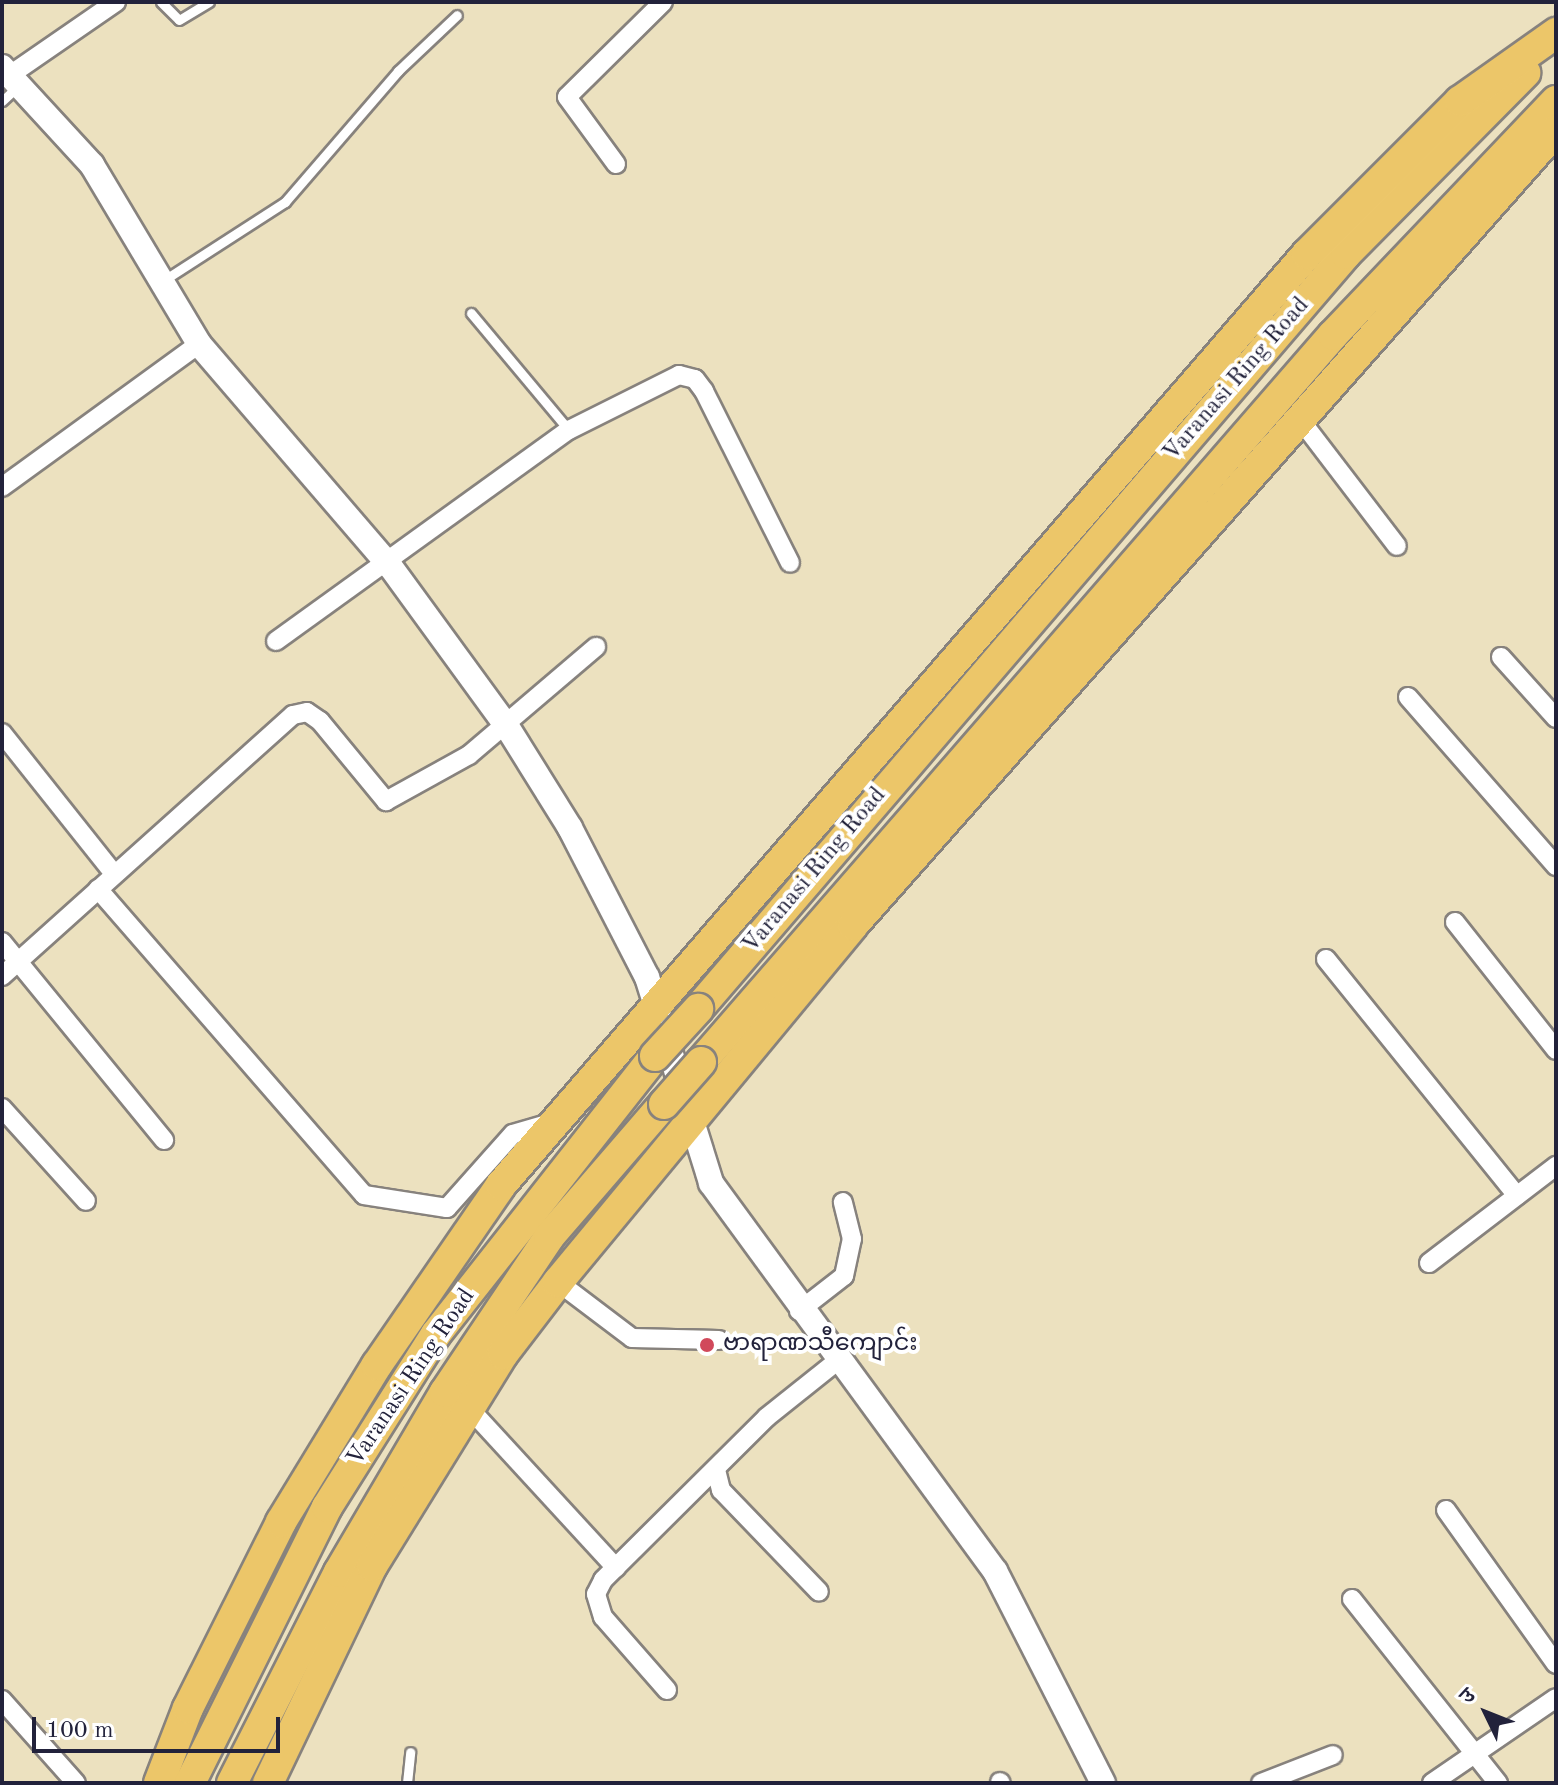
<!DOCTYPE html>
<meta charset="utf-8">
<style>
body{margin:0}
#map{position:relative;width:1558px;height:1785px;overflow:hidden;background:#ece1bf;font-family:"Old Standard TT","Noto Serif Devanagari","Noto Sans Myanmar",serif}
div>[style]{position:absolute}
.roads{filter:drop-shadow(2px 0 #87827d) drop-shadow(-2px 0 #87827d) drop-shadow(0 2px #87827d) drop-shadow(0 -2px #87827d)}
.service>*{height:9px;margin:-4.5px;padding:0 4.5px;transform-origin:4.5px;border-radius:4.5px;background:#fff}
.minor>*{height:18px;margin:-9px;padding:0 9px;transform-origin:9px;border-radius:9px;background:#fff}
.tertiary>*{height:24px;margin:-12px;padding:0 12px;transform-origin:12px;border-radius:12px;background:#fff}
.trunk>*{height:30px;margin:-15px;padding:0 15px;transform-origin:15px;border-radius:15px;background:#ecc669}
.bridges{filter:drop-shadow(2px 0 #87827d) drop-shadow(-2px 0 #87827d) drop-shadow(0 2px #87827d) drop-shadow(0 -2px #87827d)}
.trunk-bridge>*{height:30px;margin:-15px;padding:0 15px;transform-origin:15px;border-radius:15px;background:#ecc669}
.dots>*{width:22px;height:22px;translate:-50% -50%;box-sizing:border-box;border:4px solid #fff;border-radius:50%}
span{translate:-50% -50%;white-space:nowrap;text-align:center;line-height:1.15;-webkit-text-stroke:8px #fff;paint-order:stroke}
.street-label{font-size:24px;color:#22223b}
.poi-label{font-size:24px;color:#22223b}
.left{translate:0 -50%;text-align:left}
.frame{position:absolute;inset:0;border:4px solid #22223b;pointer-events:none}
.north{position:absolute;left:1446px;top:1673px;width:80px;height:80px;-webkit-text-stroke:6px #fff;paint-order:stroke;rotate:313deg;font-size:22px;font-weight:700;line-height:32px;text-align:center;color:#22223b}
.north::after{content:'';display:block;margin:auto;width:28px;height:36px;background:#22223b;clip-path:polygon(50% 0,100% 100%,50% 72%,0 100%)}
.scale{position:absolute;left:32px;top:1717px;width:248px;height:36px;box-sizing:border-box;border:4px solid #22223b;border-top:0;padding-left:10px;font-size:24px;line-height:28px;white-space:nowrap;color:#22223b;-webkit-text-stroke:6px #fff;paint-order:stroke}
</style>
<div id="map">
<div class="roads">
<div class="service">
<div style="left:161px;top:2px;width:25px;rotate:45deg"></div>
<div style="left:179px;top:20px;width:35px;rotate:-31deg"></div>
<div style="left:2px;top:101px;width:21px;rotate:-43deg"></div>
<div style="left:164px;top:280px;width:144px;rotate:-32.8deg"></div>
<div style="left:285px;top:202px;width:173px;rotate:-49.2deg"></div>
<div style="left:398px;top:71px;width:81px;rotate:-43.5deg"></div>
<div style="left:471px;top:313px;width:153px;rotate:50.1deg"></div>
<div style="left:407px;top:1783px;width:31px;rotate:-84deg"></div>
</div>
<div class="minor">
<div style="left:10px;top:75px;width:129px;rotate:-34.6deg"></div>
<div style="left:616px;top:164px;width:83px;rotate:-126.2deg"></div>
<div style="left:567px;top:97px;width:135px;rotate:-44.7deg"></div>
<div style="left:1299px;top:418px;width:161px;rotate:52.6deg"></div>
<div style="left:2px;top:487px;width:243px;rotate:-36deg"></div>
<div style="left:276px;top:641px;width:361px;rotate:-35.8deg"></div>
<div style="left:569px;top:430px;width:123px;rotate:-26.6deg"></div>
<div style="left:679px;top:375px;width:16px;rotate:14deg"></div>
<div style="left:695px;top:379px;width:15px;rotate:53deg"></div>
<div style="left:704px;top:391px;width:192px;rotate:63.4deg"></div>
<div style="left:1501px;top:657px;width:82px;rotate:48deg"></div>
<div style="left:1408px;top:697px;width:225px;rotate:48.8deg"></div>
<div style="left:2px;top:733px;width:180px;rotate:51.5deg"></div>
<div style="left:98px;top:889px;width:405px;rotate:49deg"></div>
<div style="left:364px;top:1195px;width:84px;rotate:8.9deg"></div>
<div style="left:447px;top:1208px;width:99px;rotate:-48.3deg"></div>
<div style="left:513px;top:1134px;width:43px;rotate:-16.3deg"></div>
<div style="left:1455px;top:922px;width:163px;rotate:51.7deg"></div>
<div style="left:2px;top:942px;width:256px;rotate:50.7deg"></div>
<div style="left:1326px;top:959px;width:304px;rotate:51.1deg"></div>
<div style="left:2px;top:976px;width:391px;rotate:-41.9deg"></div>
<div style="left:293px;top:715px;width:14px;rotate:-12deg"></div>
<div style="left:307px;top:712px;width:16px;rotate:35deg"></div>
<div style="left:320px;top:721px;width:104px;rotate:50.5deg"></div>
<div style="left:386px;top:801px;width:95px;rotate:-29deg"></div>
<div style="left:469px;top:755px;width:167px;rotate:-40.4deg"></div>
<div style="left:2px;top:1108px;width:125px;rotate:47.9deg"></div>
<div style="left:1429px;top:1263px;width:160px;rotate:-37.4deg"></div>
<div style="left:558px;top:1282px;width:93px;rotate:37.1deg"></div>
<div style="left:632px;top:1338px;width:87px;rotate:1.3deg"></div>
<div style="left:799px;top:1311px;width:57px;rotate:-37.9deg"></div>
<div style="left:844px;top:1276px;width:38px;rotate:-78deg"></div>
<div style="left:852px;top:1239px;width:38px;rotate:-104deg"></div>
<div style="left:469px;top:1408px;width:217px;rotate:47.4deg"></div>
<div style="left:716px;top:1470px;width:21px;rotate:76deg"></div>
<div style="left:721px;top:1490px;width:141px;rotate:46.1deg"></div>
<div style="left:1446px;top:1510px;width:189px;rotate:54.5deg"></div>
<div style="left:1352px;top:1599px;width:235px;rotate:51.6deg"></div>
<div style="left:667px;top:1690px;width:97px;rotate:-131.2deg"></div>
<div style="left:603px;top:1617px;width:24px;rotate:-107deg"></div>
<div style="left:596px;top:1594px;width:16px;rotate:-63deg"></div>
<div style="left:603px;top:1580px;width:231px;rotate:-44.8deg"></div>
<div style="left:767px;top:1417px;width:88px;rotate:-38.6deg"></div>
<div style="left:2px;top:1700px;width:111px;rotate:48.3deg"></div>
<div style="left:1000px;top:1782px;width:1px;rotate:45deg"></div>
<div style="left:1261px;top:1783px;width:77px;rotate:-21.3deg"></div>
<div style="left:1432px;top:1783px;width:150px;rotate:-34.4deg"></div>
</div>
<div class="tertiary">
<div style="left:2px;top:67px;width:133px;rotate:47.4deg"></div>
<div style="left:92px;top:165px;width:209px;rotate:59.1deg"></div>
<div style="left:199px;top:344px;width:293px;rotate:49.3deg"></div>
<div style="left:390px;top:566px;width:197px;rotate:53.9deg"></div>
<div style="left:506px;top:725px;width:121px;rotate:58.1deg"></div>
<div style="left:570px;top:828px;width:168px;rotate:62.7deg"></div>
<div style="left:647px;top:977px;width:216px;rotate:72.7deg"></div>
<div style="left:711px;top:1183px;width:481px;rotate:53.8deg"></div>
<div style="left:995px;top:1571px;width:238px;rotate:63deg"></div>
</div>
<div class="trunk">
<div style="left:698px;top:1009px;width:995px;rotate:-49.36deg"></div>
<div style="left:1346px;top:254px;width:255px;rotate:-45.3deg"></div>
<div style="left:701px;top:1062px;width:963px;rotate:-49deg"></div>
<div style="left:1333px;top:335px;width:323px;rotate:-46.4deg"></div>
<div style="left:159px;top:1783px;width:80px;rotate:-68.9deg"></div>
<div style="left:188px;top:1708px;width:208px;rotate:-63.4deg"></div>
<div style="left:281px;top:1522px;width:184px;rotate:-58.6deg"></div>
<div style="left:377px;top:1365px;width:219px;rotate:-55.4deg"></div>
<div style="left:501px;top:1185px;width:1231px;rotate:-49.12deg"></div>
<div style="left:1307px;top:254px;width:216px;rotate:-45deg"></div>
<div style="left:1460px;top:101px;width:118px;rotate:-35.3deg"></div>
<div style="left:190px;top:1783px;width:308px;rotate:-63.6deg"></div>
<div style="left:327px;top:1507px;width:204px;rotate:-57.8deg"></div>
<div style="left:436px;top:1334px;width:354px;rotate:-51.8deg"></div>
<div style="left:232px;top:1783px;width:237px;rotate:-63.1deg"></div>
<div style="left:339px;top:1572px;width:209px;rotate:-59.5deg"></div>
<div style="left:445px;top:1392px;width:187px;rotate:-56.1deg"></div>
<div style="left:549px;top:1237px;width:176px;rotate:-49.2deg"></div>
<div style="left:268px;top:1783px;width:241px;rotate:-64.4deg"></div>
<div style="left:372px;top:1566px;width:249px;rotate:-58.3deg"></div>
<div style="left:503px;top:1354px;width:91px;rotate:-52.6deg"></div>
<div style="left:558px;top:1282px;width:463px;rotate:-50.4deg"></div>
<div style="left:853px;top:925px;width:1061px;rotate:-48.51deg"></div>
</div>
</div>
<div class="bridges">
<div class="trunk-bridge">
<div style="left:655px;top:1056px;width:64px;rotate:-47.5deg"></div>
<div style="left:664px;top:1104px;width:56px;rotate:-48.6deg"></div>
</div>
</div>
<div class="dots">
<div style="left:707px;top:1345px;background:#d1495b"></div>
</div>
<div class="street-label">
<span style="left:1237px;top:380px;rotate:-49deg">Varanasi Ring Road</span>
<span style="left:815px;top:871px;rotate:-50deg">Varanasi Ring Road</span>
<span style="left:412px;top:1378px;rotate:-56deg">Varanasi Ring Road</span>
</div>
<div class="poi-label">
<span class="left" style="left:723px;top:1345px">ဗာရာဏသီကျောင်း</span>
</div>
<div class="frame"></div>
<div class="north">उ</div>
<div class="scale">100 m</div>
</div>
